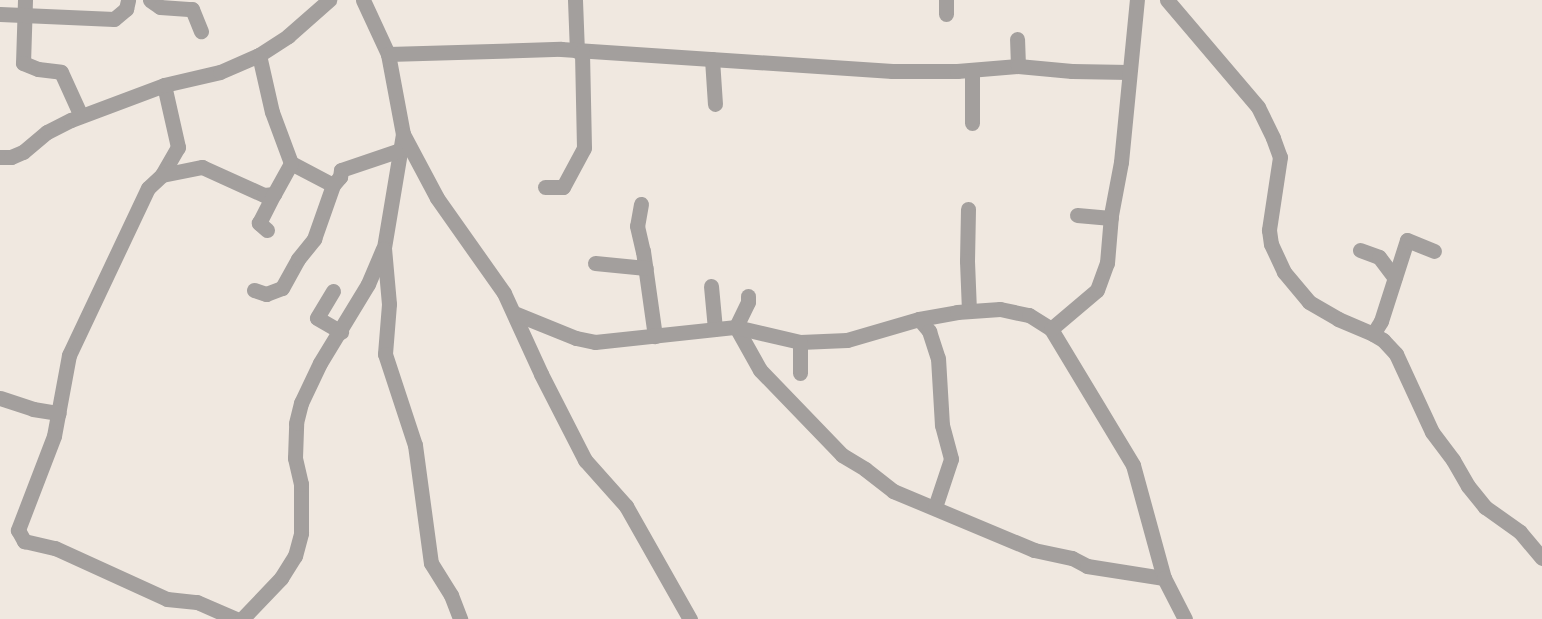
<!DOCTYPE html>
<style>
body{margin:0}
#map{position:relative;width:1542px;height:619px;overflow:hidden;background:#f0e8e0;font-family:Jost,sans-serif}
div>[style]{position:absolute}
.minor>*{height:15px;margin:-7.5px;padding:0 7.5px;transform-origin:7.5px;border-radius:7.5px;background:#a39f9d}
span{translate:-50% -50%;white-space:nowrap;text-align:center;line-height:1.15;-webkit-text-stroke:4px #f0e8e0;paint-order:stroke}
</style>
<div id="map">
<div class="minor">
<div style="left:25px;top:0;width:63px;rotate:91.8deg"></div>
<div style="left:23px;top:63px;width:16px;rotate:22deg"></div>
<div style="left:38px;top:69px;width:23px;rotate:7deg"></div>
<div style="left:61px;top:72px;width:48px;rotate:65.6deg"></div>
<div style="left:150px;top:0;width:12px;rotate:35deg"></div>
<div style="left:160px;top:7px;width:32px;rotate:4deg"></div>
<div style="left:192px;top:9px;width:24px;rotate:68deg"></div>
<div style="left:363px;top:0;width:60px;rotate:65.2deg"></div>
<div style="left:388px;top:54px;width:81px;rotate:79.4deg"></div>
<div style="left:403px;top:134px;width:116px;rotate:99.5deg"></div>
<div style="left:384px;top:248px;width:56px;rotate:84.9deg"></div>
<div style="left:389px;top:304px;width:50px;rotate:94.6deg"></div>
<div style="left:385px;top:354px;width:96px;rotate:71.8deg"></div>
<div style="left:415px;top:445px;width:119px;rotate:82.3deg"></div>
<div style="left:431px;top:563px;width:38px;rotate:58deg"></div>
<div style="left:451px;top:595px;width:26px;rotate:69deg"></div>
<div style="left:575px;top:0;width:51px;rotate:87.8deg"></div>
<div style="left:946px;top:0;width:14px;rotate:90deg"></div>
<div style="left:1167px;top:0;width:140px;rotate:49.6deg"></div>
<div style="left:1258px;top:107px;width:34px;rotate:64deg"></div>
<div style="left:1273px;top:138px;width:20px;rotate:70deg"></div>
<div style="left:1280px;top:157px;width:74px;rotate:98.6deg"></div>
<div style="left:1269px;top:230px;width:14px;rotate:82deg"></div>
<div style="left:1271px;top:244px;width:31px;rotate:65deg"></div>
<div style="left:1284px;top:272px;width:39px;rotate:50deg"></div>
<div style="left:1309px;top:302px;width:34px;rotate:30deg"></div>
<div style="left:1338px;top:319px;width:38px;rotate:23deg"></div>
<div style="left:1373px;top:334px;width:12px;rotate:31deg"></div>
<div style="left:1383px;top:340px;width:19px;rotate:47deg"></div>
<div style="left:1396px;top:354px;width:86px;rotate:65.2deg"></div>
<div style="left:1432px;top:432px;width:35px;rotate:53deg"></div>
<div style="left:1453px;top:460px;width:30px;rotate:60deg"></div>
<div style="left:1468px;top:486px;width:27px;rotate:51deg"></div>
<div style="left:1485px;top:507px;width:43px;rotate:35.5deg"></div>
<div style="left:1520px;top:532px;width:34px;rotate:50deg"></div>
<div style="left:0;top:14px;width:114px;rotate:2.5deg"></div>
<div style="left:114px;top:19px;width:16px;rotate:-40deg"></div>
<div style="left:126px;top:9px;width:9px;rotate:-77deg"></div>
<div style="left:388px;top:54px;width:173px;rotate:-1.7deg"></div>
<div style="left:561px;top:49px;width:332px;rotate:3.8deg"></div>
<div style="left:892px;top:71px;width:65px"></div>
<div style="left:957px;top:71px;width:61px;rotate:-4.7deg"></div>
<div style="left:1018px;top:66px;width:27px;rotate:-92deg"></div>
<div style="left:259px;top:55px;width:58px;rotate:77.2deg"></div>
<div style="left:272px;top:112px;width:54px;rotate:69.6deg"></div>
<div style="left:291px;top:163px;width:47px;rotate:27.6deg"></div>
<div style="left:333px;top:185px;width:11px;rotate:-49deg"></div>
<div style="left:340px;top:177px;width:7px;rotate:-82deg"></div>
<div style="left:341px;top:170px;width:62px;rotate:-18.7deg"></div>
<div style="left:712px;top:59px;width:45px;rotate:86.2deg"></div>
<div style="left:1018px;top:66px;width:54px;rotate:5.3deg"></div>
<div style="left:1072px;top:71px;width:57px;rotate:1deg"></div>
<div style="left:972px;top:70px;width:53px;rotate:90deg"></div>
<div style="left:164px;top:85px;width:64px;rotate:77.3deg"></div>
<div style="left:178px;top:147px;width:32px;rotate:120deg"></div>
<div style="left:162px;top:175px;width:19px;rotate:137deg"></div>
<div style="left:148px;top:188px;width:185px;rotate:115.3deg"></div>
<div style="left:69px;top:355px;width:82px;rotate:100.5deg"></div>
<div style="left:54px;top:436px;width:101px;rotate:111deg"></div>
<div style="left:18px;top:530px;width:13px;rotate:61deg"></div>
<div style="left:24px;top:541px;width:32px;rotate:13deg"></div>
<div style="left:55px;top:548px;width:123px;rotate:24.5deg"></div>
<div style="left:167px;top:599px;width:30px;rotate:6deg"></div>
<div style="left:197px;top:602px;width:43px;rotate:23.6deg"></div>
<div style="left:403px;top:134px;width:72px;rotate:62deg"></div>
<div style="left:437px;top:198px;width:116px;rotate:54.8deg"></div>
<div style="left:504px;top:293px;width:89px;rotate:65.4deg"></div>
<div style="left:541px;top:374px;width:97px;rotate:62.9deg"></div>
<div style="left:585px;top:460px;width:62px;rotate:48.3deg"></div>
<div style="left:626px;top:506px;width:130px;rotate:60.5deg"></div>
<div style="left:0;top:157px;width:11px"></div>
<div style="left:11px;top:157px;width:13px;rotate:-23deg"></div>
<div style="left:23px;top:152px;width:31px;rotate:-40deg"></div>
<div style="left:47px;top:132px;width:27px;rotate:-27deg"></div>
<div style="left:71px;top:120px;width:99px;rotate:-20.6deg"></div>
<div style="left:164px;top:85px;width:57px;rotate:-13.1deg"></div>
<div style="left:220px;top:72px;width:43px;rotate:-23.6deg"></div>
<div style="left:259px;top:55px;width:35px;rotate:-33deg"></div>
<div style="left:288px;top:36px;width:55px;rotate:-41.3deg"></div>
<div style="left:162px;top:175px;width:41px;rotate:-11.3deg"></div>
<div style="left:202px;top:167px;width:68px;rotate:24.3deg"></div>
<div style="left:264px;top:195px;width:10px;rotate:-6deg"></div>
<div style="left:274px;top:194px;width:35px;rotate:-61deg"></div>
<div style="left:545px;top:187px;width:18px"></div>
<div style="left:563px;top:187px;width:44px;rotate:-61.7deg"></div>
<div style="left:584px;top:148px;width:97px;rotate:-91.2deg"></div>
<div style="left:641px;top:204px;width:22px;rotate:100deg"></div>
<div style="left:637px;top:226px;width:26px;rotate:77deg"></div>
<div style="left:643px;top:251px;width:86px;rotate:82deg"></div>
<div style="left:968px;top:209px;width:52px;rotate:91.1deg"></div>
<div style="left:967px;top:261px;width:50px;rotate:87.7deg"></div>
<div style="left:1077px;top:215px;width:34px;rotate:5deg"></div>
<div style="left:267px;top:230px;width:11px;rotate:-139deg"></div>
<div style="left:259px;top:223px;width:33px;rotate:-63deg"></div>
<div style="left:1360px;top:250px;width:20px;rotate:20deg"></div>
<div style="left:1379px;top:257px;width:26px;rotate:53deg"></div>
<div style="left:595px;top:263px;width:51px;rotate:5.6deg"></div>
<div style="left:711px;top:286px;width:43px;rotate:84.7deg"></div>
<div style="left:254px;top:290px;width:13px;rotate:18deg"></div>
<div style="left:266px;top:294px;width:17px;rotate:-21deg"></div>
<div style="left:282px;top:288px;width:33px;rotate:-61deg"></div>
<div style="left:298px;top:259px;width:26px;rotate:-51deg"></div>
<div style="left:314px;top:239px;width:57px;rotate:-70.6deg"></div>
<div style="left:333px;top:291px;width:31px;rotate:121deg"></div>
<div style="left:317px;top:318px;width:28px;rotate:30deg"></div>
<div style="left:748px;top:296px;width:6px;rotate:90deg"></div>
<div style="left:748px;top:302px;width:28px;rotate:116deg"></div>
<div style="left:736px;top:327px;width:49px;rotate:60.8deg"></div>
<div style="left:760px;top:370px;width:118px;rotate:46deg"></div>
<div style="left:842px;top:455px;width:27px;rotate:31deg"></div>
<div style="left:865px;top:469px;width:36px;rotate:38deg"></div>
<div style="left:893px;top:491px;width:153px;rotate:22.7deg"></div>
<div style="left:1034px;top:550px;width:39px;rotate:12deg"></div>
<div style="left:1072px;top:558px;width:17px;rotate:28deg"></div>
<div style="left:1087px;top:566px;width:78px;rotate:8.9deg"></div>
<div style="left:514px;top:313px;width:67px;rotate:22deg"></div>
<div style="left:576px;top:338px;width:19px;rotate:12deg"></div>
<div style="left:595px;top:342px;width:142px;rotate:-6.1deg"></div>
<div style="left:736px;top:327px;width:66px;rotate:13.2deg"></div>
<div style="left:800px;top:342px;width:47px;rotate:-2.4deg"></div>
<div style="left:847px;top:340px;width:75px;rotate:-16.3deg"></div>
<div style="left:919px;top:319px;width:39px;rotate:-10deg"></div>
<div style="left:957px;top:312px;width:43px;rotate:-4deg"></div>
<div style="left:1000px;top:309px;width:30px;rotate:12deg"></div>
<div style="left:1029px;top:315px;width:26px;rotate:32deg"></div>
<div style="left:1051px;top:329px;width:159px;rotate:58.9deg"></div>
<div style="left:1133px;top:465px;width:117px;rotate:74.7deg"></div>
<div style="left:1164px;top:578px;width:46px;rotate:62.9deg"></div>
<div style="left:919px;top:319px;width:16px;rotate:50deg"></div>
<div style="left:929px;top:331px;width:28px;rotate:72deg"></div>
<div style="left:938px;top:358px;width:67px;rotate:86.6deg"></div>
<div style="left:942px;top:425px;width:35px;rotate:75deg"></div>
<div style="left:951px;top:459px;width:51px;rotate:108.4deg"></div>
<div style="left:1051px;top:329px;width:60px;rotate:-40.3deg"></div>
<div style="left:1097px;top:290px;width:29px;rotate:-70deg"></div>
<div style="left:1107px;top:263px;width:48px;rotate:-85.2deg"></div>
<div style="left:1111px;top:215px;width:54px;rotate:-79.3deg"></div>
<div style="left:1121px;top:162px;width:163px;rotate:-84.4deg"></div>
<div style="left:1373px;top:334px;width:15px;rotate:-58deg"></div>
<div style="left:1381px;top:321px;width:85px;rotate:-72.2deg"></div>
<div style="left:1407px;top:240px;width:29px;rotate:22deg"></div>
<div style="left:800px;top:342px;width:31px;rotate:90deg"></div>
<div style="left:0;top:398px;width:35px;rotate:18deg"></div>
<div style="left:33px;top:409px;width:26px;rotate:9deg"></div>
<div style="left:242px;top:619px;width:57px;rotate:-46.4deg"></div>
<div style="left:281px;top:578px;width:26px;rotate:-58deg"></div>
<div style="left:295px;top:556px;width:24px;rotate:-75deg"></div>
<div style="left:301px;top:533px;width:49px;rotate:-90deg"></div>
<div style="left:301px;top:484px;width:27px;rotate:-103deg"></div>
<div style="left:295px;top:458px;width:35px;rotate:-88deg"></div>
<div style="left:296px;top:423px;width:21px;rotate:-76deg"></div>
<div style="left:301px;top:403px;width:44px;rotate:-64.6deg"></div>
<div style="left:320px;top:363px;width:92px;rotate:-58.7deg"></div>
<div style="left:368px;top:284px;width:38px;rotate:-67deg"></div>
</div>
</div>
